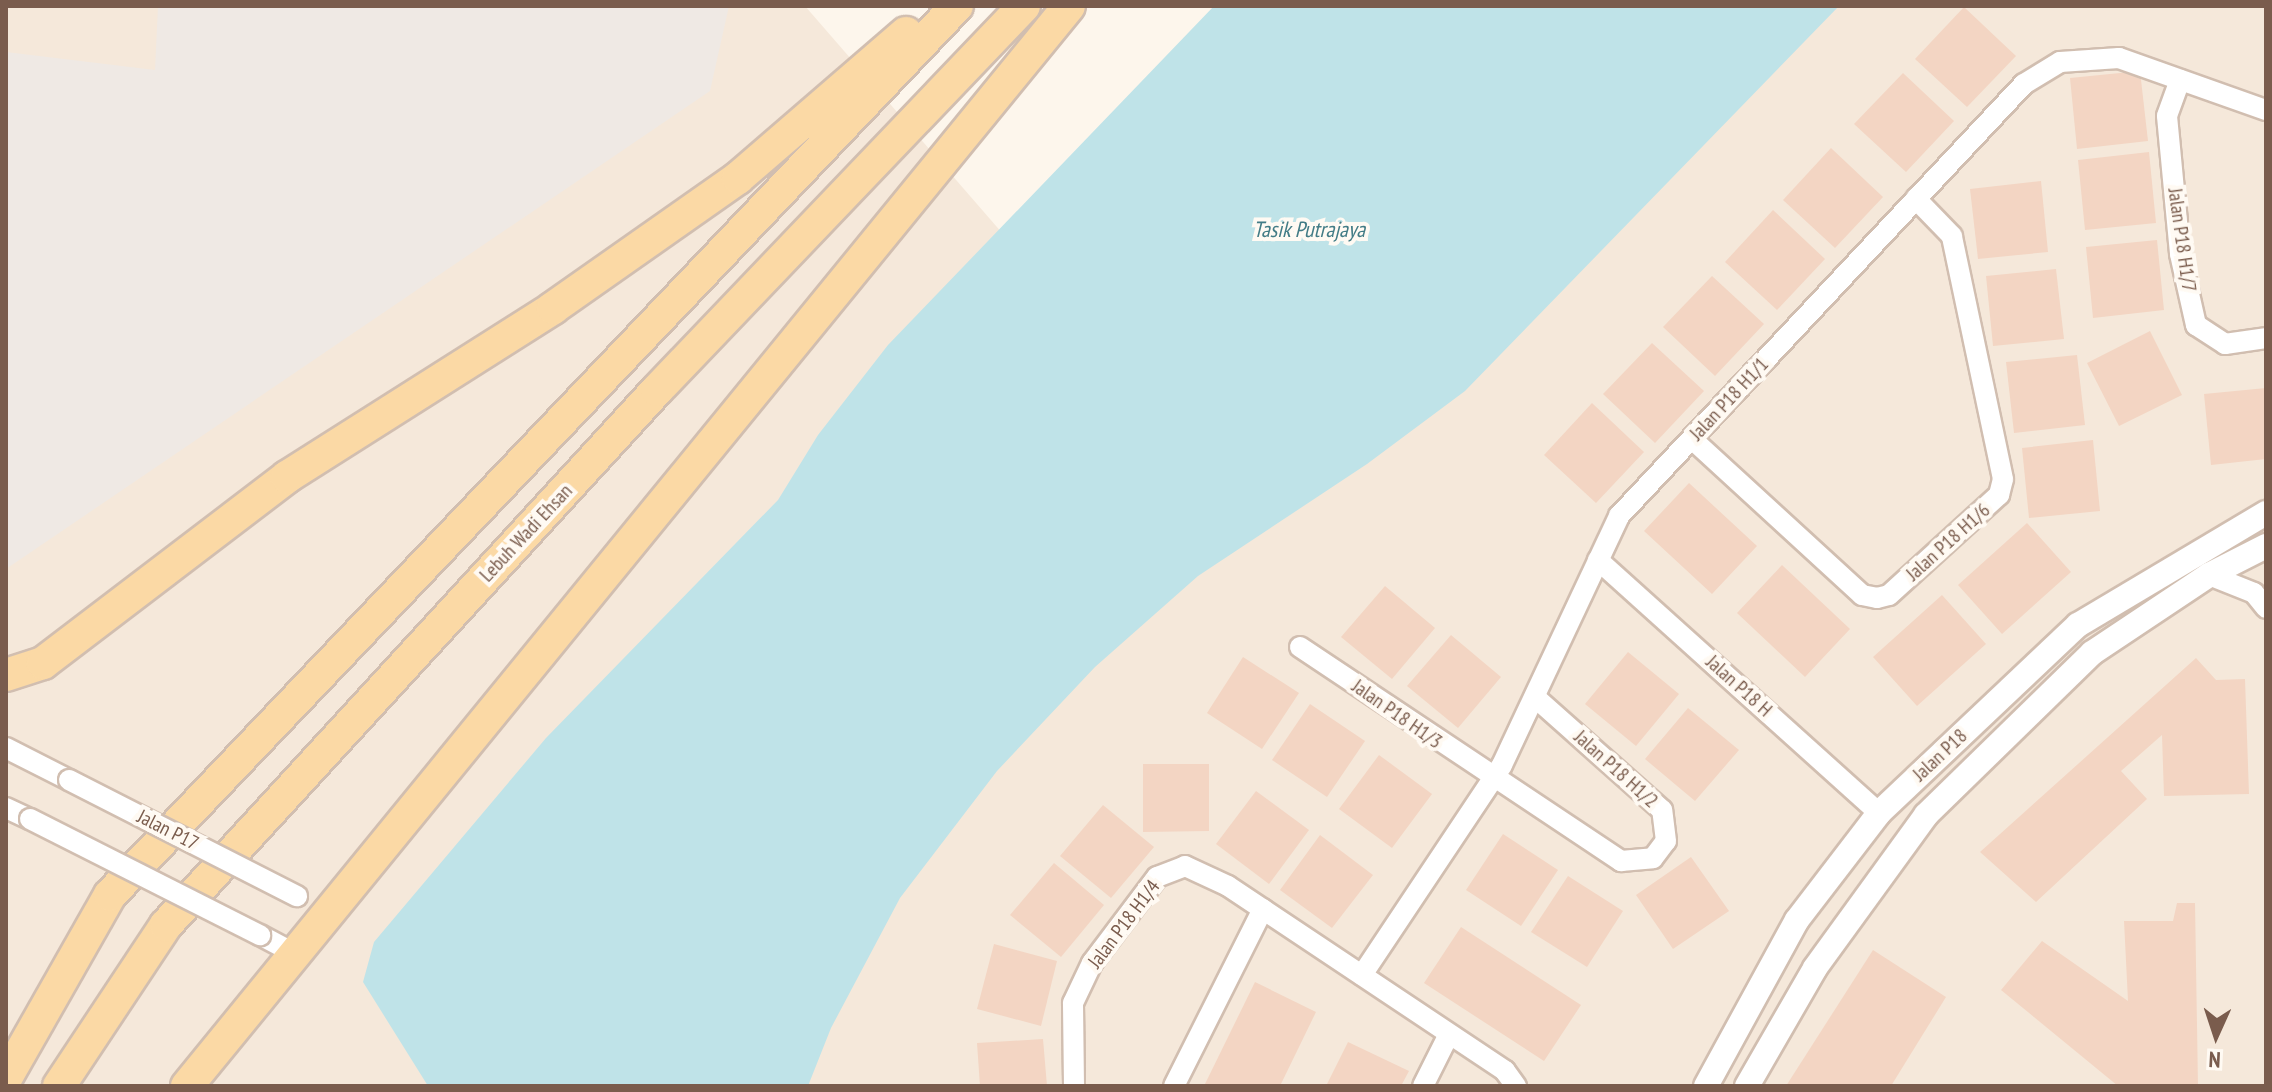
<!DOCTYPE html>
<style>
body{margin:0}
#map{position:relative;width:2272px;height:1092px;overflow:hidden;background:#fdf6ec;font-family:"PT Sans Narrow",sans-serif}
div>[style]{position:absolute}
.residential>*{inset:0;background:#f5e8da}
.industrial>*{inset:0;background:#efe9e4}
.water>*{inset:0;background:#bfe3e8}
.building>*{inset:0;background:#f3d5c3}
.roads{filter:drop-shadow(2px 0 #d1beb0) drop-shadow(-2px 0 #d1beb0) drop-shadow(0 2px #d1beb0) drop-shadow(0 -2px #d1beb0)}
.minor>*{height:20px;margin:-10px;padding:0 10px;transform-origin:10px;border-radius:10px;background:#fff}
.tertiary>*{height:24px;margin:-12px;padding:0 12px;transform-origin:12px;border-radius:12px;background:#fff}
.primary>*{height:32px;margin:-16px;padding:0 16px;transform-origin:16px;border-radius:16px;background:#fbd9a5}
.bridges{filter:drop-shadow(2px 0 #d1beb0) drop-shadow(-2px 0 #d1beb0) drop-shadow(0 2px #d1beb0) drop-shadow(0 -2px #d1beb0)}
.minor-bridge>*{height:20px;margin:-10px;padding:0 10px;transform-origin:10px;border-radius:10px;background:#fff}
span{translate:-50% -50%;white-space:nowrap;text-align:center;line-height:1.15;-webkit-text-stroke:8px #fffaf3;paint-order:stroke}
.street-label{font-size:20px;color:#7a5c4d}
.water-label{font-size:22px;color:#437c86;font-style:italic}
.frame{position:absolute;inset:0;border:8px solid #7a5c4d;pointer-events:none}
.north{position:absolute;left:2176px;top:996px;width:80px;height:80px;-webkit-text-stroke:6px #fffaf3;paint-order:stroke;rotate:183deg;font-size:22px;font-weight:700;line-height:32px;text-align:center;color:#7a5c4d}
.north::after{content:'';display:block;margin:auto;width:28px;height:36px;background:#7a5c4d;clip-path:polygon(50% 0,100% 100%,50% 72%,0 100%)}
</style>
<div id="map">
<div class="residential">
<div style="clip-path:polygon(6px 6px,805px 6px,1037px 273px,451px 1086px,6px 1086px)"></div>
<div style="clip-path:polygon(1680px 6px,2266px 6px,2266px 1086px,699px 1086px)"></div>
</div>
<div class="industrial">
<div style="clip-path:polygon(158px 6px,729px 6px,710px 91px,6px 569px,6px 52px,155px 70px)"></div>
</div>
<div class="water">
<div style="clip-path:polygon(1214px 6px,1839px 6px,1465px 391px,1367px 464px,1198px 576px,1095px 667px,997px 771px,900px 898px,831px 1028px,808px 1086px,428px 1086px,363px 982px,374px 942px,546px 738px,778px 500px,818px 435px,888px 345px)"></div>
</div>
<div class="building">
<div style="clip-path:polygon(1964px 7px,2016px 56px,1967px 107px,1915px 59px)"></div>
<div style="clip-path:polygon(2140px 71px,2148px 141px,2077px 149px,2070px 78px)"></div>
<div style="clip-path:polygon(1903px 73px,1954px 121px,1906px 172px,1854px 124px)"></div>
<div style="clip-path:polygon(1831px 148px,1883px 197px,1835px 248px,1783px 200px)"></div>
<div style="clip-path:polygon(2149px 152px,2156px 223px,2085px 230px,2078px 160px)"></div>
<div style="clip-path:polygon(2041px 181px,2048px 252px,1978px 259px,1970px 189px)"></div>
<div style="clip-path:polygon(1773px 210px,1825px 259px,1777px 310px,1725px 262px)"></div>
<div style="clip-path:polygon(2157px 240px,2164px 310px,2093px 318px,2086px 247px)"></div>
<div style="clip-path:polygon(2056px 269px,2064px 339px,1993px 346px,1986px 276px)"></div>
<div style="clip-path:polygon(1712px 276px,1764px 324px,1715px 376px,1663px 327px)"></div>
<div style="clip-path:polygon(2150px 331px,2182px 395px,2119px 426px,2087px 363px)"></div>
<div style="clip-path:polygon(1652px 343px,1704px 391px,1655px 443px,1603px 394px)"></div>
<div style="clip-path:polygon(2077px 355px,2085px 425px,2014px 433px,2006px 362px)"></div>
<div style="clip-path:polygon(2266px 388px,2266px 459px,2211px 465px,2204px 394px)"></div>
<div style="clip-path:polygon(1592px 403px,1644px 452px,1596px 503px,1544px 455px)"></div>
<div style="clip-path:polygon(2093px 440px,2100px 511px,2029px 518px,2022px 448px)"></div>
<div style="clip-path:polygon(1689px 483px,1757px 546px,1712px 594px,1644px 531px)"></div>
<div style="clip-path:polygon(2027px 523px,2071px 572px,2002px 634px,1958px 585px)"></div>
<div style="clip-path:polygon(1782px 565px,1850px 629px,1805px 677px,1737px 613px)"></div>
<div style="clip-path:polygon(1385px 586px,1435px 628px,1392px 679px,1341px 637px)"></div>
<div style="clip-path:polygon(1942px 595px,1986px 644px,1917px 706px,1873px 657px)"></div>
<div style="clip-path:polygon(1451px 635px,1501px 677px,1458px 728px,1407px 686px)"></div>
<div style="clip-path:polygon(1628px 652px,1679px 694px,1636px 746px,1585px 704px)"></div>
<div style="clip-path:polygon(1243px 657px,1299px 693px,1262px 749px,1207px 713px)"></div>
<div style="clip-path:polygon(2196px 658px,2216px 680px,2245px 679px,2249px 794px,2164px 796px,2162px 735px,2121px 771px,2147px 799px,2036px 902px,1980px 852px)"></div>
<div style="clip-path:polygon(1310px 704px,1365px 741px,1327px 797px,1272px 760px)"></div>
<div style="clip-path:polygon(1688px 708px,1739px 750px,1695px 801px,1645px 759px)"></div>
<div style="clip-path:polygon(1379px 755px,1432px 794px,1392px 848px,1339px 809px)"></div>
<div style="clip-path:polygon(1143px 764px,1209px 764px,1209px 831px,1143px 832px)"></div>
<div style="clip-path:polygon(1256px 791px,1309px 830px,1269px 884px,1216px 844px)"></div>
<div style="clip-path:polygon(1103px 805px,1154px 847px,1111px 898px,1060px 856px)"></div>
<div style="clip-path:polygon(1503px 834px,1558px 870px,1521px 926px,1466px 890px)"></div>
<div style="clip-path:polygon(1320px 835px,1373px 875px,1332px 928px,1280px 890px)"></div>
<div style="clip-path:polygon(1691px 857px,1729px 911px,1673px 949px,1636px 895px)"></div>
<div style="clip-path:polygon(1054px 863px,1104px 905px,1061px 957px,1010px 915px)"></div>
<div style="clip-path:polygon(1568px 876px,1623px 911px,1587px 967px,1531px 932px)"></div>
<div style="clip-path:polygon(2177px 903px,2195px 903px,2198px 1086px,2118px 1086px,2001px 990px,2042px 941px,2128px 1001px,2124px 921px,2173px 921px)"></div>
<div style="clip-path:polygon(1461px 927px,1581px 1005px,1544px 1061px,1424px 983px)"></div>
<div style="clip-path:polygon(994px 944px,1057px 961px,1041px 1026px,977px 1009px)"></div>
<div style="clip-path:polygon(1873px 950px,1946px 997px,1891px 1086px,1786px 1086px)"></div>
<div style="clip-path:polygon(1255px 982px,1316px 1012px,1280px 1086px,1204px 1086px)"></div>
<div style="clip-path:polygon(1043px 1039px,1047px 1086px,980px 1086px,977px 1043px)"></div>
<div style="clip-path:polygon(1348px 1042px,1409px 1071px,1401px 1086px,1326px 1086px)"></div>
</div>
<div class="roads">
<div class="minor">
<div style="left:2180px;top:80px;width:38px;rotate:110deg"></div>
<div style="left:2167px;top:116px;width:139px;rotate:84.6deg"></div>
<div style="left:2180px;top:254px;width:73px;rotate:77.3deg"></div>
<div style="left:2196px;top:325px;width:35px;rotate:33deg"></div>
<div style="left:2225px;top:344px;width:41px;rotate:-8.3deg"></div>
<div style="left:1692px;top:439px;width:231px;rotate:42.5deg"></div>
<div style="left:1862px;top:595px;width:15px;rotate:11deg"></div>
<div style="left:1877px;top:598px;width:12px;rotate:-14deg"></div>
<div style="left:1889px;top:595px;width:149px;rotate:-42.3deg"></div>
<div style="left:1999px;top:495px;width:16px;rotate:-76deg"></div>
<div style="left:2003px;top:479px;width:248px;rotate:-101.9deg"></div>
<div style="left:1952px;top:236px;width:52px;rotate:-134.2deg"></div>
<div style="left:1598px;top:560px;width:378px;rotate:42deg"></div>
<div style="left:2209px;top:575px;width:48px;rotate:21.8deg"></div>
<div style="left:2254px;top:593px;width:19px;rotate:51deg"></div>
<div style="left:1300px;top:647px;width:386px;rotate:33.7deg"></div>
<div style="left:1621px;top:861px;width:32px;rotate:-5deg"></div>
<div style="left:1653px;top:858px;width:21px;rotate:-53deg"></div>
<div style="left:1666px;top:841px;width:31px;rotate:-97deg"></div>
<div style="left:1662px;top:810px;width:169px;rotate:-138.4deg"></div>
<div style="left:6px;top:748px;width:71px;rotate:26.9deg"></div>
<div style="left:6px;top:808px;width:26px;rotate:25deg"></div>
<div style="left:260px;top:935px;width:40px;rotate:28deg"></div>
<div style="left:1362px;top:975px;width:252px;rotate:-56.3deg"></div>
<div style="left:1502px;top:765px;width:275px;rotate:-64.8deg"></div>
<div style="left:1619px;top:516px;width:592px;rotate:-46.85deg"></div>
<div style="left:2024px;top:84px;width:42px;rotate:-31.4deg"></div>
<div style="left:2060px;top:62px;width:59px;rotate:-3.9deg"></div>
<div style="left:2119px;top:58px;width:156px;rotate:19.5deg"></div>
<div style="left:1074px;top:1086px;width:83px;rotate:-90.7deg"></div>
<div style="left:1073px;top:1003px;width:44px;rotate:-64.6deg"></div>
<div style="left:1092px;top:963px;width:108px;rotate:-52.9deg"></div>
<div style="left:1157px;top:877px;width:30px;rotate:-21deg"></div>
<div style="left:1185px;top:866px;width:47px;rotate:24.9deg"></div>
<div style="left:1228px;top:886px;width:333px;rotate:33.7deg"></div>
<div style="left:1505px;top:1071px;width:19px;rotate:54deg"></div>
<div style="left:1174px;top:1086px;width:198px;rotate:-63.3deg"></div>
<div style="left:1423px;top:1086px;width:56px;rotate:-63.4deg"></div>
</div>
<div class="tertiary">
<div style="left:1706px;top:1086px;width:189px;rotate:-61.3deg"></div>
<div style="left:1797px;top:920px;width:135px;rotate:-52.5deg"></div>
<div style="left:1879px;top:813px;width:274px;rotate:-43.4deg"></div>
<div style="left:2078px;top:625px;width:219px;rotate:-30.8deg"></div>
<div style="left:1747px;top:1086px;width:136px;rotate:-60deg"></div>
<div style="left:1815px;top:968px;width:189px;rotate:-54deg"></div>
<div style="left:1926px;top:815px;width:232px;rotate:-44.3deg"></div>
<div style="left:2092px;top:653px;width:141px;rotate:-33.7deg"></div>
<div style="left:2209px;top:575px;width:64px;rotate:-27deg"></div>
</div>
<div class="primary">
<div style="left:6px;top:675px;width:39px;rotate:-18deg"></div>
<div style="left:43px;top:663px;width:307px;rotate:-37.3deg"></div>
<div style="left:287px;top:477px;width:315px;rotate:-32.4deg"></div>
<div style="left:553px;top:308px;width:226px;rotate:-35.1deg"></div>
<div style="left:738px;top:178px;width:222px;rotate:-40.8deg"></div>
<div style="left:6px;top:1078px;width:210px;rotate:-60.4deg"></div>
<div style="left:110px;top:895px;width:1228px;rotate:-46.39deg"></div>
<div style="left:59px;top:1086px;width:193px;rotate:-56.4deg"></div>
<div style="left:166px;top:925px;width:726px;rotate:-47.46deg"></div>
<div style="left:657px;top:390px;width:531px;rotate:-46.3deg"></div>
<div style="left:187px;top:1086px;width:1394px;rotate:-50.76deg"></div>
</div>
</div>
<div class="bridges">
<div class="minor-bridge">
<div style="left:69px;top:780px;width:256px;rotate:27deg"></div>
<div style="left:30px;top:819px;width:258px;rotate:26.8deg"></div>
</div>
</div>
<div class="street-label">
<span style="left:2182px;top:240px;rotate:82deg">Jalan P18 H1/7</span>
<span style="left:1729px;top:399px;rotate:-47deg">Jalan P18 H1/1</span>
<span style="left:526px;top:533px;rotate:-47deg">Lebuh Wadi Ehsan</span>
<span style="left:1948px;top:542px;rotate:-42deg">Jalan P18 H1/6</span>
<span style="left:1739px;top:686px;rotate:42deg">Jalan P18 H</span>
<span style="left:1397px;top:714px;rotate:35deg">Jalan P18 H1/3</span>
<span style="left:1940px;top:755px;rotate:-43deg">Jalan P18</span>
<span style="left:1616px;top:769px;rotate:42deg">Jalan P18 H1/2</span>
<span style="left:168px;top:830px;rotate:27deg">Jalan P17</span>
<span style="left:1124px;top:924px;rotate:-53deg">Jalan P18 H1/4</span>
</div>
<div class="water-label">
<span style="left:1309px;top:230px">Tasik Putrajaya</span>
</div>
<div class="frame"></div>
<div class="north">N</div>
</div>
